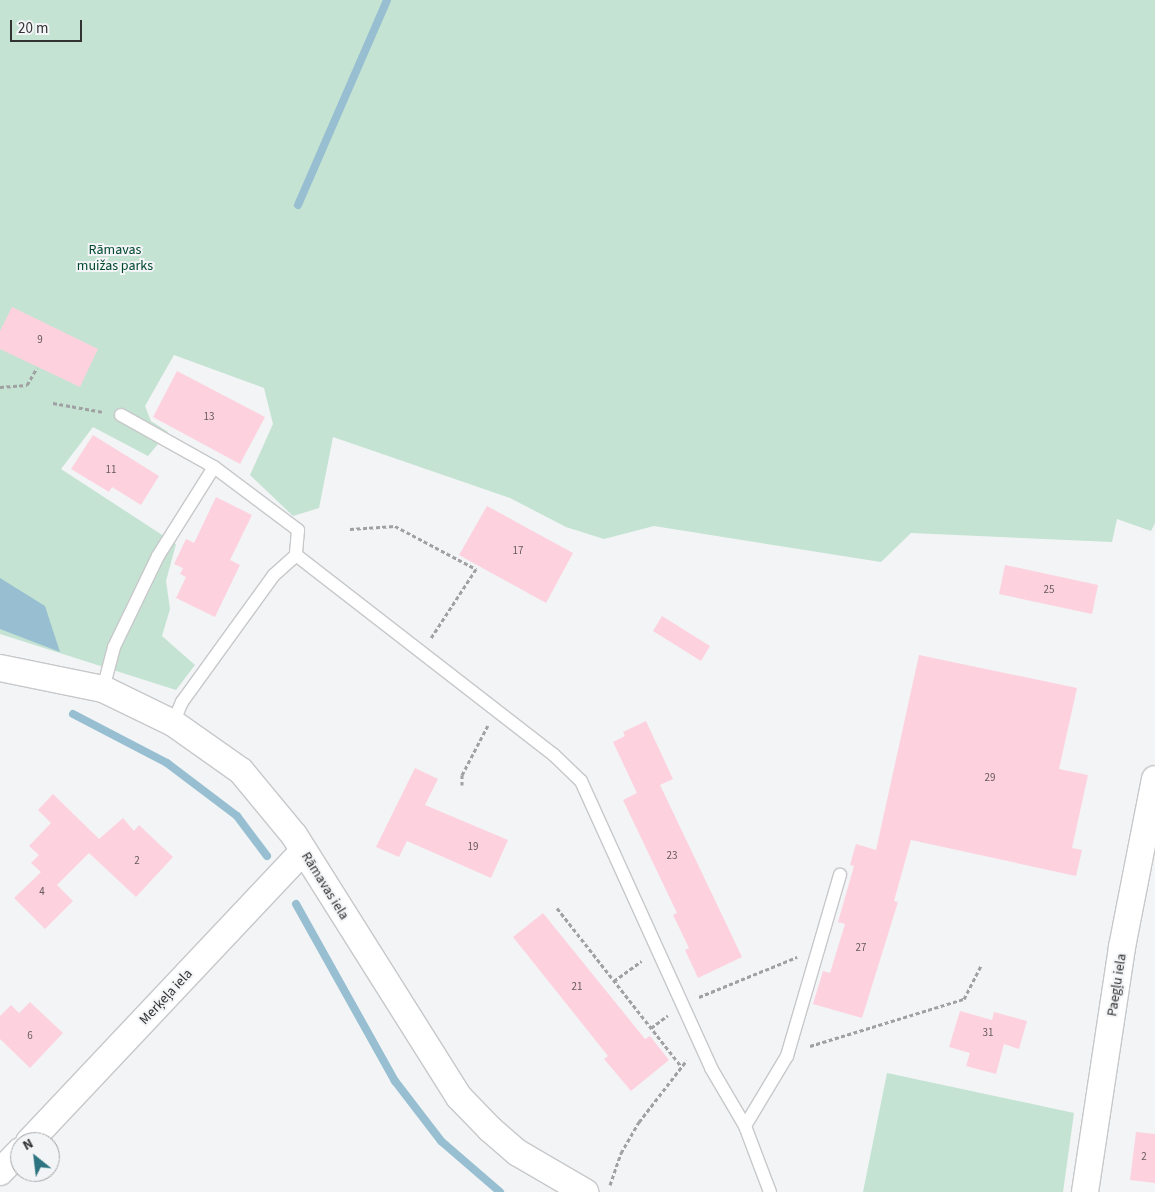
<!DOCTYPE html>
<meta charset="utf-8">
<style>
body{margin:0}
#map{position:relative;width:1155px;height:1192px;overflow:hidden;background:#f2f4f6;font-family:"Source Sans 3",sans-serif}
div>[style]{position:absolute}
.green>*{inset:0;background:#c4e3d2}
.water>*{inset:0;background:#97bfd1}
.stream>*{height:8px;margin:-4px;padding:0 4px;transform-origin:4px;border-radius:4px;background:#97bfd1}
.building>*{inset:0;background:#fdd2de}
.path>*{height:3px;margin-top:-1.5px;transform-origin:0;background:repeating-linear-gradient(90deg,#a0a1a2 0 4px,transparent 0 6.5px)}
.roads{filter:drop-shadow(1px 0 #c7c8ca) drop-shadow(-1px 0 #c7c8ca) drop-shadow(0 1px #c7c8ca) drop-shadow(0 -1px #c7c8ca)}
.service>*{height:12px;margin:-6px;padding:0 6px;transform-origin:6px;border-radius:6px;background:#fff}
.minor>*{height:26px;margin:-13px;padding:0 13px;transform-origin:13px;border-radius:13px;background:#fff}
span{translate:-50% -50%;white-space:nowrap;text-align:center;line-height:1.15;-webkit-text-stroke:4px #f2f4f6;paint-order:stroke}
.number-label{font-size:11px;color:#655a5e}
.number-label span{-webkit-text-stroke-width:0}
.park-label{font-size:14px;color:#00482d}
.street-label{font-size:14px;color:#323233}
.north{position:absolute;left:10px;top:1132px;width:50px;height:50px;box-sizing:border-box;background:#f2f4f6;border:1px solid #a5a6a8;border-radius:50%;rotate:331deg;font-size:14px;font-weight:700;line-height:20px;text-align:center;color:#323233}
.north::after{content:'';display:block;margin:auto;width:18px;height:22px;background:#2d7480;clip-path:polygon(50% 0,100% 100%,50% 72%,0 100%)}
.scale{position:absolute;left:10px;top:20px;width:72px;height:22px;box-sizing:border-box;border:2px solid #323233;border-top:0;padding-left:6px;font-size:15px;line-height:18px;white-space:nowrap;color:#323233;-webkit-text-stroke:4px #f2f4f6;paint-order:stroke}
</style>
<div id="map">
<div class="green">
<div style="clip-path:polygon(0 0,1155px 0,1155px 523px,1151px 531px,1117px 519px,1112px 542px,911px 533px,881px 562px,654px 526px,604px 539px,566px 527px,510px 498px,333px 437px,319px 508px,293px 516px,250px 475px,273px 424px,264px 388px,174px 355px,145px 406px,151px 421px,168px 432px,148px 456px,93px 427px,61px 469px,176px 544px,166px 581px,170px 609px,162px 636px,195px 665px,176px 690px,0 634px)"></div>
<div style="clip-path:polygon(887px 1073px,1074px 1113px,1063px 1192px,863px 1192px)"></div>
</div>
<div class="water">
<div style="clip-path:polygon(0 578px,45px 606px,60px 652px,0 629px)"></div>
</div>
<div class="stream">
<div style="left:298px;top:205px;width:223px;rotate:-66.5deg"></div>
<div style="left:73px;top:714px;width:106px;rotate:27.5deg"></div>
<div style="left:167px;top:763px;width:88px;rotate:37.1deg"></div>
<div style="left:237px;top:816px;width:50px;rotate:53.1deg"></div>
<div style="left:296px;top:904px;width:203px;rotate:60.8deg"></div>
<div style="left:395px;top:1081px;width:76px;rotate:52.5deg"></div>
<div style="left:441px;top:1141px;width:78px;rotate:40.8deg"></div>
</div>
<div class="building">
<div style="clip-path:polygon(12px 307px,98px 349px,80px 387px,0 349px,0 331px)"></div>
<div style="clip-path:polygon(177px 371px,265px 417px,240px 464px,153px 417px)"></div>
<div style="clip-path:polygon(93px 435px,159px 476px,141px 505px,112px 487px,109px 492px,71px 469px)"></div>
<div style="clip-path:polygon(216px 497px,252px 515px,230px 560px,240px 565px,215px 617px,176px 598px,186px 577px,180px 574px,183px 568px,174px 564px,186px 539px,194px 543px)"></div>
<div style="clip-path:polygon(487px 506px,573px 553px,546px 603px,459px 555px)"></div>
<div style="clip-path:polygon(1005px 565px,1098px 585px,1092px 614px,999px 594px)"></div>
<div style="clip-path:polygon(662px 616px,710px 646px,701px 661px,653px 631px)"></div>
<div style="clip-path:polygon(919px 655px,1077px 688px,1059px 769px,1088px 775px,1072px 848px,1082px 850px,1076px 876px,911px 840px,894px 901px,898px 902px,862px 1018px,813px 1004px,823px 971px,830px 973px,845px 924px,838px 922px,854px 866px,850px 865px,856px 844px,876px 850px)"></div>
<div style="clip-path:polygon(646px 721px,673px 779px,660px 785px,742px 957px,698px 978px,685px 950px,689px 948px,673px 915px,677px 913px,623px 800px,637px 793px,613px 742px,625px 736px,623px 732px)"></div>
<div style="clip-path:polygon(415px 768px,438px 779px,425px 805px,508px 840px,491px 878px,407px 841px,399px 857px,376px 847px)"></div>
<div style="clip-path:polygon(53px 794px,99px 839px,123px 818px,134px 831px,139px 825px,173px 857px,136px 897px,89px 853px,57px 885px,73px 901px,45px 929px,14px 898px,41px 872px,31px 863px,39px 855px,29px 846px,51px 823px,38px 810px)"></div>
<div style="clip-path:polygon(543px 913px,645px 1039px,650px 1036px,669px 1060px,631px 1091px,604px 1059px,608px 1056px,513px 937px)"></div>
<div style="clip-path:polygon(30px 1002px,63px 1033px,30px 1068px,0 1039px,0 1016px,11px 1005px,19px 1013px)"></div>
<div style="clip-path:polygon(960px 1011px,992px 1020px,994px 1012px,1027px 1021px,1019px 1049px,1004px 1044px,996px 1074px,966px 1066px,970px 1053px,949px 1047px)"></div>
<div style="clip-path:polygon(1136px 1132px,1155px 1134px,1155px 1183px,1130px 1180px)"></div>
</div>
<div class="path">
<div style="left:0;top:387px;width:27px;rotate:-4deg"></div>
<div style="left:27px;top:385px;width:20px;rotate:-60deg"></div>
<div style="left:53px;top:403px;width:51px;rotate:10.2deg"></div>
<div style="left:350px;top:529px;width:45px;rotate:-3.8deg"></div>
<div style="left:395px;top:526px;width:92px;rotate:28deg"></div>
<div style="left:476px;top:569px;width:82px;rotate:123.1deg"></div>
<div style="left:462px;top:785px;width:10px;rotate:-90deg"></div>
<div style="left:462px;top:775px;width:56px;rotate:-62.5deg"></div>
<div style="left:557px;top:908px;width:201px;rotate:51.9deg"></div>
<div style="left:614px;top:981px;width:34px;rotate:-36deg"></div>
<div style="left:699px;top:997px;width:106px;rotate:-22.2deg"></div>
<div style="left:651px;top:1028px;width:21px;rotate:-37deg"></div>
<div style="left:810px;top:1046px;width:161px;rotate:-17deg"></div>
<div style="left:964px;top:999px;width:38px;rotate:-63deg"></div>
<div style="left:610px;top:1185px;width:34px;rotate:-71deg"></div>
<div style="left:621px;top:1153px;width:36px;rotate:-60deg"></div>
<div style="left:639px;top:1122px;width:78px;rotate:-52.3deg"></div>
</div>
<div class="roads">
<div class="service">
<div style="left:121px;top:415px;width:107px;rotate:29.2deg"></div>
<div style="left:103px;top:689px;width:43px;rotate:-75.3deg"></div>
<div style="left:114px;top:647px;width:101px;rotate:-64.2deg"></div>
<div style="left:158px;top:556px;width:105px;rotate:-57.8deg"></div>
<div style="left:214px;top:467px;width:105px;rotate:36.9deg"></div>
<div style="left:298px;top:530px;width:25px;rotate:95deg"></div>
<div style="left:296px;top:555px;width:326px;rotate:37.8deg"></div>
<div style="left:554px;top:755px;width:37px;rotate:44deg"></div>
<div style="left:581px;top:781px;width:315px;rotate:65.6deg"></div>
<div style="left:711px;top:1068px;width:67px;rotate:59.6deg"></div>
<div style="left:745px;top:1126px;width:71px;rotate:69.3deg"></div>
<div style="left:173px;top:723px;width:23px;rotate:-67deg"></div>
<div style="left:182px;top:702px;width:157px;rotate:-54.1deg"></div>
<div style="left:274px;top:575px;width:30px;rotate:-42deg"></div>
<div style="left:745px;top:1126px;width:82px;rotate:-59deg"></div>
<div style="left:787px;top:1056px;width:189px;rotate:-73.7deg"></div>
</div>
<div class="minor">
<div style="left:0;top:668px;width:105px;rotate:11.5deg"></div>
<div style="left:103px;top:689px;width:78px;rotate:25.9deg"></div>
<div style="left:173px;top:723px;width:83px;rotate:35.2deg"></div>
<div style="left:241px;top:771px;width:83px;rotate:50.4deg"></div>
<div style="left:294px;top:835px;width:310px;rotate:57.8deg"></div>
<div style="left:459px;top:1097px;width:45px;rotate:45.9deg"></div>
<div style="left:490px;top:1129px;width:37px;rotate:41deg"></div>
<div style="left:518px;top:1153px;width:78px;rotate:30.2deg"></div>
<div style="left:29px;top:1142px;width:400px;rotate:-46.7deg"></div>
<div style="left:0;top:1172px;width:29px;rotate:-46deg"></div>
<div style="left:1085px;top:1192px;width:248px;rotate:-81.4deg"></div>
<div style="left:1122px;top:947px;width:171px;rotate:-78.9deg"></div>
</div>
</div>
<div class="number-label">
<span style="left:40px;top:340px">9</span>
<span style="left:209px;top:417px">13</span>
<span style="left:111px;top:470px">11</span>
<span style="left:518px;top:551px">17</span>
<span style="left:1049px;top:590px">25</span>
<span style="left:990px;top:778px">29</span>
<span style="left:473px;top:847px">19</span>
<span style="left:672px;top:856px">23</span>
<span style="left:137px;top:861px">2</span>
<span style="left:42px;top:892px">4</span>
<span style="left:861px;top:948px">27</span>
<span style="left:577px;top:987px">21</span>
<span style="left:988px;top:1033px">31</span>
<span style="left:30px;top:1036px">6</span>
<span style="left:1144px;top:1157px">2</span>
</div>
<div class="park-label">
<span style="left:115px;top:258px">Rāmavas<br>muižas parks</span>
</div>
<div class="street-label">
<span style="left:325px;top:886px;rotate:58deg">Rāmavas iela</span>
<span style="left:1117px;top:985px;rotate:-81deg">Paegļu iela</span>
<span style="left:166px;top:997px;rotate:-47deg">Merķeļa iela</span>
</div>
<div class="north">N</div>
<div class="scale">20 m</div>
</div>
